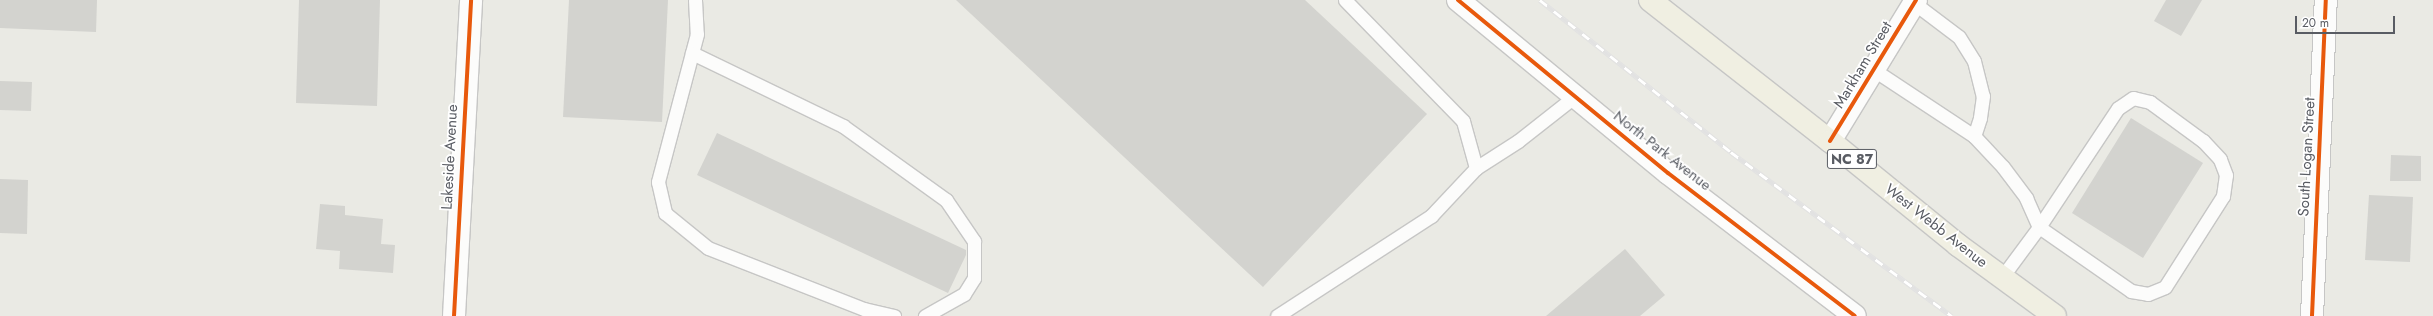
<!DOCTYPE html>
<style>
body{margin:0}
#map{position:relative;width:2433px;height:316px;overflow:hidden;background:#eaeae4;font-family:Jost,sans-serif}
div>[style]{position:absolute}
.building>*{inset:0;background:#d3d3cf}
.roads{filter:drop-shadow(1px 0 #c6c6c5) drop-shadow(-1px 0 #c6c6c5) drop-shadow(0 1px #c6c6c5) drop-shadow(0 -1px #c6c6c5)}
.service>*{height:13px;margin:-6.5px;padding:0 6.5px;transform-origin:6.5px;border-radius:6.5px;background:#fcfcfb}
.minor>*{height:22px;margin:-11px;padding:0 11px;transform-origin:11px;border-radius:11px;background:#fcfcfb}
.tertiary>*{height:22px;margin:-11px;padding:0 11px;transform-origin:11px;border-radius:11px;background:#fcfcfb}
.trunk>*{height:22px;margin:-11px;padding:0 11px;transform-origin:11px;border-radius:11px;background:#f0efe2}
.rail>*{height:4.5px;margin-top:-2.25px;transform-origin:0;background:repeating-linear-gradient(90deg,#fff 0 9px,#e2e2e2 0 18px);box-sizing:border-box;border-block:1px solid #e2e2e2}
.cycleway>*{height:4px;margin:-2px;padding:0 2px;transform-origin:2px;border-radius:2px;background:#e8590c}
span{translate:-50% -50%;white-space:nowrap;text-align:center;line-height:1.15;-webkit-text-stroke:3.5px #fff;paint-order:stroke}
.shield-label span{padding:1px 3px;background:#fff;border:1px solid;border-radius:3px;-webkit-text-stroke-width:0}
.shield-label{font-size:14px;color:#595c63;font-weight:700}
.street-label{font-size:15px;color:#595c63}
.scale{position:absolute;left:2295px;top:16px;width:100px;height:18px;box-sizing:border-box;border:2px solid #595c63;border-top:0;padding-left:5px;font-size:12px;line-height:14px;white-space:nowrap;color:#595c63;-webkit-text-stroke:3px #fff;paint-order:stroke}
</style>
<div id="map">
<div class="building">
<div style="clip-path:polygon(0 0,97px 0,96px 32px,0 28px)"></div>
<div style="clip-path:polygon(299px 0,380px 0,377px 106px,296px 103px)"></div>
<div style="clip-path:polygon(569px 0,668px 0,662px 122px,563px 117px)"></div>
<div style="clip-path:polygon(956px 0,1305px 0,1427px 114px,1263px 287px)"></div>
<div style="clip-path:polygon(2166px 0,2202px 0,2181px 36px,2154px 21px)"></div>
<div style="clip-path:polygon(0 81px,32px 82px,31px 111px,0 110px)"></div>
<div style="clip-path:polygon(2131px 118px,2203px 163px,2143px 258px,2072px 213px)"></div>
<div style="clip-path:polygon(717px 133px,966px 250px,966px 255px,948px 293px,697px 175px)"></div>
<div style="clip-path:polygon(2391px 155px,2421px 156px,2421px 181px,2390px 181px)"></div>
<div style="clip-path:polygon(0 179px,28px 180px,27px 234px,0 233px)"></div>
<div style="clip-path:polygon(2369px 195px,2413px 197px,2410px 262px,2365px 260px)"></div>
<div style="clip-path:polygon(320px 204px,345px 206px,345px 215px,383px 219px,381px 244px,395px 245px,393px 273px,339px 269px,340px 251px,316px 249px)"></div>
<div style="clip-path:polygon(1625px 249px,1665px 295px,1640px 316px,1546px 316px)"></div>
</div>
<div class="roads">
<div class="service">
<div style="left:695px;top:0;width:34px;rotate:87deg"></div>
<div style="left:697px;top:34px;width:153px;rotate:104.8deg"></div>
<div style="left:658px;top:182px;width:32px;rotate:77deg"></div>
<div style="left:665px;top:213px;width:55px;rotate:39.1deg"></div>
<div style="left:708px;top:248px;width:168px;rotate:21.4deg"></div>
<div style="left:864px;top:309px;width:31px;rotate:13deg"></div>
<div style="left:1345px;top:0;width:169px;rotate:45.7deg"></div>
<div style="left:1463px;top:121px;width:49px;rotate:74.5deg"></div>
<div style="left:1914px;top:3px;width:56px;rotate:37.1deg"></div>
<div style="left:1959px;top:37px;width:28px;rotate:58deg"></div>
<div style="left:1974px;top:61px;width:36px;rotate:76deg"></div>
<div style="left:1983px;top:96px;width:22px;rotate:98deg"></div>
<div style="left:1980px;top:118px;width:19px;rotate:108deg"></div>
<div style="left:692px;top:53px;width:168px;rotate:25.8deg"></div>
<div style="left:843px;top:126px;width:127px;rotate:35.7deg"></div>
<div style="left:946px;top:200px;width:50px;rotate:55.7deg"></div>
<div style="left:974px;top:241px;width:37px;rotate:90deg"></div>
<div style="left:974px;top:278px;width:19px;rotate:122deg"></div>
<div style="left:964px;top:294px;width:45px;rotate:150.6deg"></div>
<div style="left:1874px;top:70px;width:120px;rotate:33.4deg"></div>
<div style="left:1974px;top:136px;width:42px;rotate:46.9deg"></div>
<div style="left:2003px;top:167px;width:39px;rotate:53deg"></div>
<div style="left:2026px;top:198px;width:32px;rotate:66deg"></div>
<div style="left:2039px;top:227px;width:112px;rotate:34.8deg"></div>
<div style="left:2131px;top:291px;width:17px;rotate:10deg"></div>
<div style="left:2148px;top:294px;width:18px;rotate:-22deg"></div>
<div style="left:2165px;top:287px;width:108px;rotate:-57.5deg"></div>
<div style="left:2223px;top:196px;width:21px;rotate:-82deg"></div>
<div style="left:2226px;top:175px;width:17px;rotate:-111deg"></div>
<div style="left:2220px;top:159px;width:25px;rotate:-133deg"></div>
<div style="left:2203px;top:141px;width:66px;rotate:-143.7deg"></div>
<div style="left:2150px;top:102px;width:17px;rotate:-167deg"></div>
<div style="left:2133px;top:98px;width:18px;rotate:146deg"></div>
<div style="left:2118px;top:108px;width:143px;rotate:123.6deg"></div>
<div style="left:2039px;top:227px;width:62px;rotate:126.5deg"></div>
<div style="left:1277px;top:316px;width:184px;rotate:-33deg"></div>
<div style="left:1431px;top:216px;width:66px;rotate:-46.8deg"></div>
<div style="left:1476px;top:168px;width:50px;rotate:-32.7deg"></div>
<div style="left:1518px;top:141px;width:71px;rotate:-38.2deg"></div>
</div>
<div class="minor">
<div style="left:1830px;top:141px;width:165px;rotate:-58.6deg"></div>
<div style="left:2312px;top:316px;width:316px;rotate:-87.5deg"></div>
</div>
<div class="tertiary">
<div style="left:1458px;top:0;width:272px;rotate:39.5deg"></div>
<div style="left:1668px;top:173px;width:235px;rotate:37.4deg"></div>
<div style="left:454px;top:316px;width:316px;rotate:-86.9deg"></div>
</div>
<div class="trunk">
<div style="left:1650px;top:0;width:229px;rotate:38.1deg"></div>
<div style="left:1830px;top:141px;width:165px;rotate:39.1deg"></div>
<div style="left:1958px;top:245px;width:120px;rotate:36.2deg"></div>
</div>
</div>
<div class="rail">
<div style="left:1540px;top:0;width:244px;rotate:38.5deg"></div>
<div style="left:1731px;top:152px;width:275px;rotate:36.6deg"></div>
</div>
<div class="cycleway">
<div style="left:1458px;top:0;width:272px;rotate:39.5deg"></div>
<div style="left:1668px;top:173px;width:235px;rotate:37.4deg"></div>
<div style="left:1830px;top:141px;width:165px;rotate:-58.6deg"></div>
<div style="left:454px;top:316px;width:316px;rotate:-86.9deg"></div>
<div style="left:2312px;top:316px;width:316px;rotate:-87.5deg"></div>
</div>
<div class="shield-label">
<span style="left:1852px;top:159px">NC 87</span>
</div>
<div class="street-label">
<span style="left:1863px;top:65px;rotate:-59deg">Markham Street</span>
<span style="left:1662px;top:151px;rotate:38deg">North Park Avenue</span>
<span style="left:450px;top:157px;rotate:-87deg">Lakeside Avenue</span>
<span style="left:2307px;top:157px;rotate:-87deg">South Logan Street</span>
<span style="left:1936px;top:226px;rotate:38deg">West Webb Avenue</span>
</div>
<div class="scale">20 m</div>
</div>
